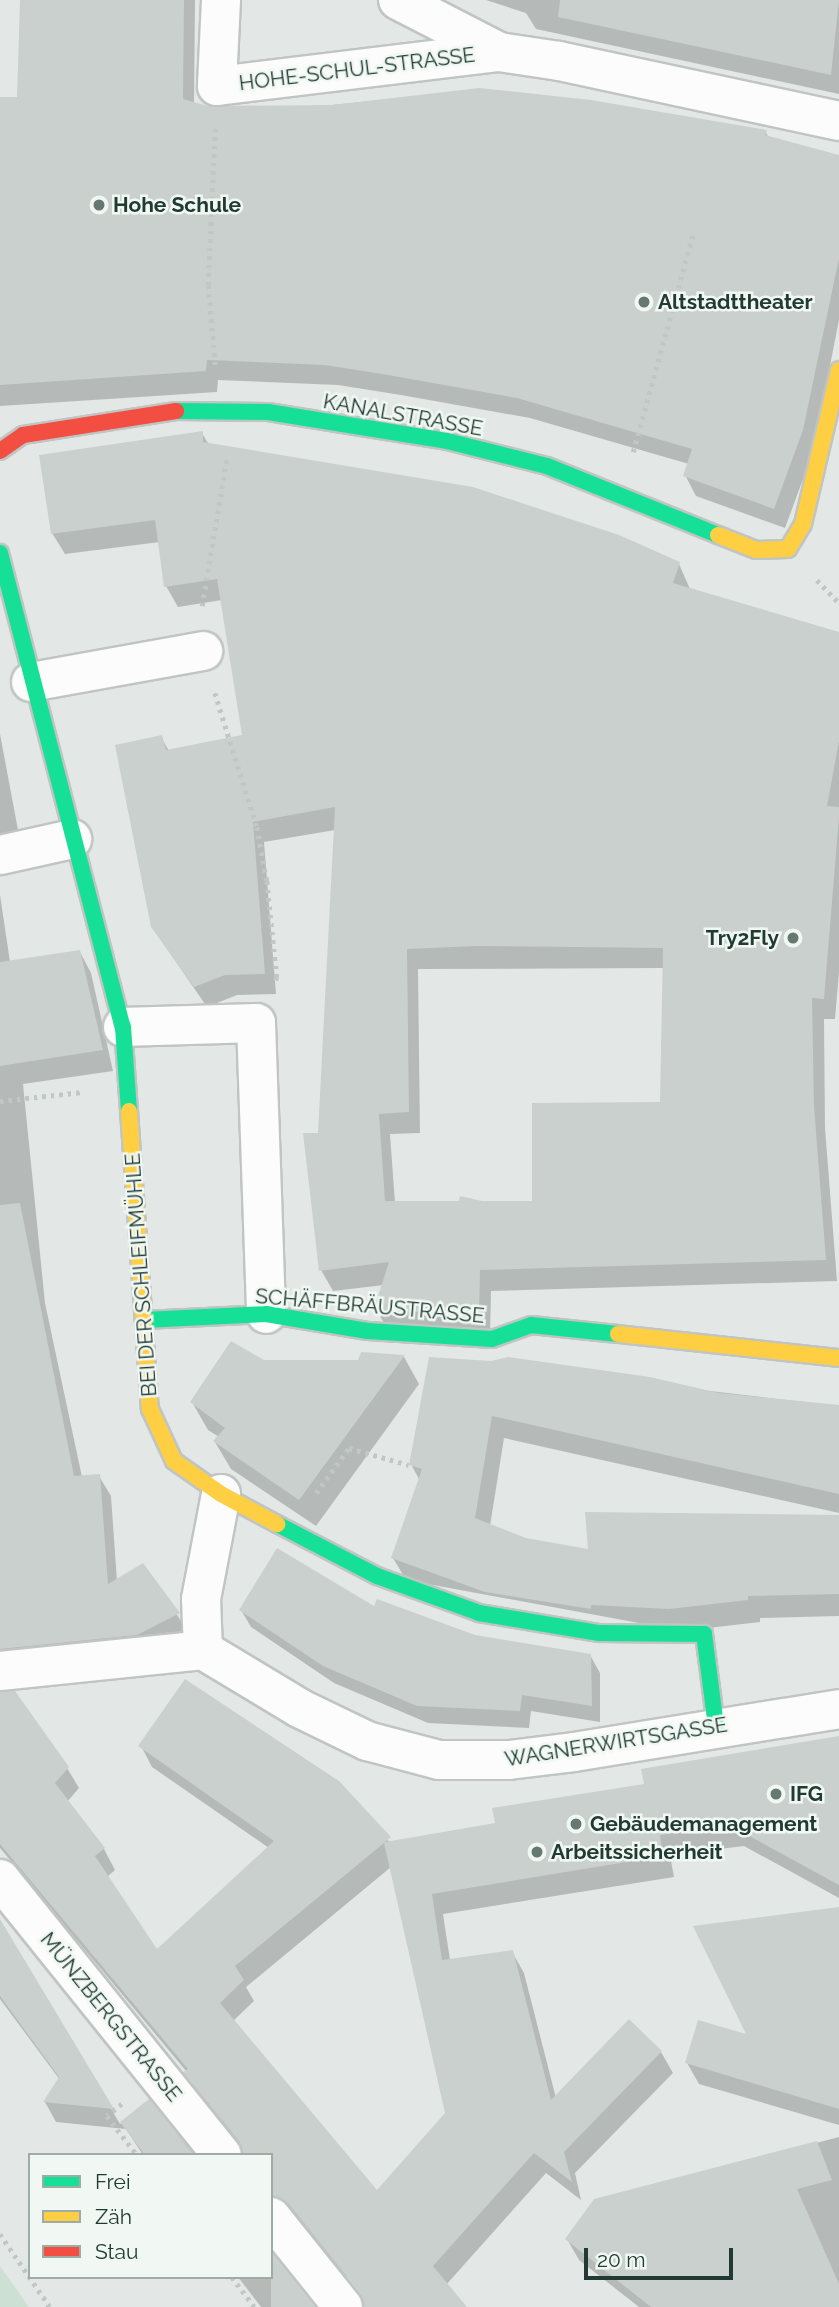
<!DOCTYPE html>
<meta charset="utf-8">
<style>
body{margin:0}
#map{position:relative;width:839px;height:2307px;overflow:hidden;background:#e3e8e6;font-family:Raleway,sans-serif}
div>[style]{position:absolute}
.green>*{inset:0;background:#cce1d3}
.shadow>*{inset:0;background:#0003}
.building>*{inset:0;background:#cad0cd}
.path>*{height:4.5px;margin-top:-2.25px;transform-origin:0;background:repeating-linear-gradient(90deg,#c0c8c6 0 3.5px,transparent 0 8.5px)}
.roads{filter:drop-shadow(2px 0 #c0c5c3) drop-shadow(-2px 0 #c0c5c3) drop-shadow(0 2px #c0c5c3) drop-shadow(0 -2px #c0c5c3)}
.street>*{height:38px;margin:-19px;padding:0 19px;transform-origin:19px;border-radius:19px;background:#fbfcfb}
.fast>*{height:16px;margin:-8px;padding:0 8px;transform-origin:8px;border-radius:8px;background:#16e098}
.slow>*{height:16px;margin:-8px;padding:0 8px;transform-origin:8px;border-radius:8px;background:#ffcf43}
.jam>*{height:16px;margin:-8px;padding:0 8px;transform-origin:8px;border-radius:8px;background:#f24e42}
.dots>*{width:19px;height:19px;translate:-50% -50%;box-sizing:border-box;border:4px solid #f1f8f4;border-radius:50%}
span{translate:-50% -50%;white-space:nowrap;text-align:center;line-height:1.15;-webkit-text-stroke:5px #f1f8f4;paint-order:stroke}
.street-label{font-size:21px;color:#213b34}
.poi-label{font-size:21px;color:#213b34;font-weight:700}
.left{translate:0 -50%;text-align:left}
.right{translate:-100% -50%;text-align:right}
.legend{position:absolute;left:28px;top:2153px;width:245px;height:126px;box-sizing:border-box;background:#f1f8f4;border:2px solid #9eaca7;margin:0;padding:9px 12px;list-style:none;font-size:21px;color:#213b34}
.legend li{display:flex;align-items:center;gap:14px;height:35px}
.legend b{width:35px;border:2px solid #9eaca7}
.scale{position:absolute;left:584px;top:2248px;width:149px;height:32px;box-sizing:border-box;border:4px solid #213b34;border-top:0;padding-left:9px;font-size:21px;line-height:24px;white-space:nowrap;color:#213b34;-webkit-text-stroke:5px #f1f8f4;paint-order:stroke}
</style>
<div id="map">
<div class="green">
<div style="clip-path:polygon(0 2266px,29px 2307px,0 2307px)"></div>
</div>
<div class="shadow">
<div style="clip-path:polygon(22px 0,195px 0,194px 103px,219px 109px,283px 110px,479px 90px,765px 131px,769px 138px,839px 157px,839px 320px,813px 452px,785px 528px,696px 496px,685px 475px,689px 464px,530px 418px,401px 395px,338px 385px,218px 380px,217px 392px,0 406px,0 208px,18px 206px)"></div>
<div style="clip-path:polygon(486px 0,839px 0,839px 94px,536px 29px,526px 13px)"></div>
<div style="clip-path:polygon(evenodd,202px 433px,209px 445px,679px 564px,690px 589px,839px 710px,839px 972px,835px 1019px,824px 1019px,825px 1128px,837px 1281px,491px 1291px,490px 1337px,388px 1330px,376px 1309px,384px 1285px,333px 1291px,321px 1270px,320px 1135px,335px 830px,264px 842px,276px 994px,237px 995px,207px 1007px,152px 927px,161px 737px,169px 751px,244px 737px,222px 600px,178px 607px,166px 586px,160px 542px,65px 554px,52px 533px,202px 433px,664px 968px,662px 1104px,533px 1203px,395px 1203px,390px 1134px,420px 1133px,418px 969px,664px 968px)"></div>
<div style="clip-path:polygon(0 734px,21px 846px,0 850px)"></div>
<div style="clip-path:polygon(0 895px,10px 962px,80px 952px,91px 973px,113px 1071px,23px 1084px,45px 1303px,82px 1477px,99px 1476px,111px 1496px,117px 1581px,143px 1565px,190px 1634px,0 1676px)"></div>
<div style="clip-path:polygon(362px 1354px,404px 1357px,419px 1384px,316px 1526px,231px 1469px,215px 1442px,219px 1437px,208px 1430px,192px 1402px,263px 1362px,359px 1362px)"></div>
<div style="clip-path:polygon(431px 1359px,839px 1406px,839px 1513px,504px 1438px,490px 1526px,526px 1540px,590px 1551px,839px 1517px,839px 1616px,760px 1618px,760px 1622px,682px 1631px,406px 1580px,393px 1558px,420px 1481px,411px 1464px)"></div>
<div style="clip-path:polygon(375px 1609px,475px 1636px,590px 1655px,600px 1673px,600px 1722px,531px 1711px,529px 1728px,428px 1723px,334px 1683px,251px 1627px,241px 1610px)"></div>
<div style="clip-path:polygon(evenodd,0 1693px,67px 1768px,79px 1788px,67px 1802px,104px 1849px,115px 1870px,107px 1877px,156px 1952px,269px 1848px,152px 1767px,141px 1746px,392px 1842px,497px 1825px,839px 1739px,839px 1898px,744px 1846px,670px 1855px,674px 1877px,443px 1914px,450px 1960px,512px 1952px,524px 1973px,556px 2098px,661px 2052px,673px 2073px,575px 2173px,581px 2200px,546px 2173px,446px 2285px,465px 2307px,386px 2307px,354px 2269px,344px 2277px,302px 2224px,281px 2215px,271px 2222px,271px 2155px,245px 2153px,197px 2093px,187px 2072px,0 1848px,0 1693px,391px 1867px,447px 2114px,377px 2193px,233px 2021px,254px 2001px,246px 1987px,391px 1867px)"></div>
<div style="clip-path:polygon(839px 1909px,839px 2125px,699px 2084px,687px 2063px,749px 2037px)"></div>
<div style="clip-path:polygon(0 1923px,120px 2124px,149px 2102px,195px 2155px,143px 2155px,126px 2129px,56px 2122px,45px 2102px,60px 2080px,0 1999px)"></div>
<div style="clip-path:polygon(839px 2137px,839px 2307px,639px 2307px,579px 2260px,567px 2239px,595px 2201px)"></div>
<div style="clip-path:polygon(238px 2277px,271px 2277px,308px 2307px,261px 2307px)"></div>
</div>
<div class="building">
<div style="clip-path:polygon(20px 0,184px 0,183px 99px,208px 106px,333px 105px,479px 88px,591px 100px,767px 130px,765px 135px,839px 155px,839px 258px,803px 430px,774px 509px,683px 476px,692px 449px,517px 398px,388px 375px,325px 365px,207px 360px,206px 371px,0 385px,0 97px,17px 97px)"></div>
<div style="clip-path:polygon(560px 0,839px 0,831px 75px,558px 17px)"></div>
<div style="clip-path:polygon(evenodd,203px 431px,203px 442px,473px 487px,619px 535px,680px 562px,673px 583px,839px 632px,839px 741px,827px 806px,839px 807px,839px 817px,824px 999px,812px 998px,814px 1106px,826px 1260px,480px 1270px,479px 1316px,438px 1314px,439px 1309px,435px 1313px,374px 1309px,389px 1262px,319px 1271px,303px 1133px,318px 1133px,335px 807px,253px 822px,265px 974px,225px 975px,194px 987px,151px 927px,115px 745px,162px 735px,166px 750px,242px 735px,217px 579px,164px 587px,155px 520px,51px 534px,39px 455px,203px 431px,476px 946px,663px 948px,660px 1102px,532px 1103px,532px 1201px,482px 1201px,460px 1196px,459px 1201px,385px 1201px,379px 1114px,409px 1112px,407px 949px,476px 946px)"></div>
<div style="clip-path:polygon(80px 950px,103px 1050px,0 1066px,0 962px)"></div>
<div style="clip-path:polygon(20px 1203px,74px 1476px,100px 1474px,108px 1584px,143px 1563px,180px 1613px,137px 1635px,0 1649px,0 1205px)"></div>
<div style="clip-path:polygon(231px 1341px,264px 1360px,358px 1360px,361px 1352px,405px 1355px,299px 1500px,213px 1441px,225px 1428px,190px 1402px)"></div>
<div style="clip-path:polygon(429px 1357px,491px 1361px,508px 1357px,650px 1377px,719px 1393px,839px 1405px,839px 1494px,492px 1416px,475px 1518px,526px 1538px,588px 1549px,585px 1512px,839px 1515px,839px 1594px,748px 1596px,748px 1600px,669px 1609px,591px 1605px,591px 1609px,485px 1592px,391px 1558px,422px 1469px,409px 1465px)"></div>
<div style="clip-path:polygon(277px 1548px,374px 1606px,377px 1599px,475px 1635px,591px 1654px,592px 1706px,522px 1695px,520px 1711px,417px 1706px,323px 1666px,239px 1610px)"></div>
<div style="clip-path:polygon(evenodd,185px 1679px,339px 1781px,391px 1837px,385px 1842px,495px 1823px,492px 1808px,644px 1784px,641px 1769px,839px 1736px,839px 1885px,731px 1826px,660px 1835px,663px 1856px,432px 1894px,442px 1960px,513px 1950px,551px 2100px,629px 2019px,662px 2051px,564px 2152px,572px 2182px,534px 2153px,433px 2266px,467px 2307px,364px 2307px,360px 2293px,288px 2203px,271px 2196px,271px 2155px,243px 2155px,239px 2141px,183px 2072px,188px 2069px,0 1844px,0 1692px,15px 1691px,69px 1767px,55px 1783px,105px 1848px,95px 1856px,157px 1949px,274px 1841px,138px 1746px,185px 1679px,384px 1843px,445px 2113px,377px 2190px,220px 2003px,244px 1980px,235px 1966px,384px 1843px)"></div>
<div style="clip-path:polygon(839px 1907px,839px 2109px,685px 2063px,698px 2020px,746px 2034px,693px 1926px)"></div>
<div style="clip-path:polygon(0 1919px,114px 2109px,43px 2102px,59px 2077px,0 1996px)"></div>
<div style="clip-path:polygon(149px 2099px,194px 2155px,145px 2155px,120px 2122px)"></div>
<div style="clip-path:polygon(817px 2141px,832px 2180px,797px 2189px,839px 2284px,839px 2307px,651px 2307px,565px 2239px,594px 2199px)"></div>
<div style="clip-path:polygon(271px 2252px,315px 2307px,271px 2307px)"></div>
</div>
<div class="path">
<div style="left:215px;top:365px;width:80px;rotate:-95deg"></div>
<div style="left:208px;top:285px;width:156px;rotate:-87.4deg"></div>
<div style="left:633px;top:452px;width:226px;rotate:-74.6deg"></div>
<div style="left:817px;top:580px;width:32px;rotate:46deg"></div>
<div style="left:202px;top:606px;width:152px;rotate:-80.5deg"></div>
<div style="left:215px;top:693px;width:140px;rotate:72.6deg"></div>
<div style="left:257px;top:827px;width:55px;rotate:79.5deg"></div>
<div style="left:267px;top:881px;width:97px;rotate:84.1deg"></div>
<div style="left:277px;top:977px;width:8px;rotate:113deg"></div>
<div style="left:0;top:1101px;width:83px;rotate:-6.2deg"></div>
<div style="left:316px;top:1493px;width:56px;rotate:-53.7deg"></div>
<div style="left:349px;top:1448px;width:62px;rotate:15.8deg"></div>
<div style="left:122px;top:2104px;width:19px;rotate:141deg"></div>
<div style="left:107px;top:2116px;width:49px;rotate:52.4deg"></div>
<div style="left:0;top:2234px;width:88px;rotate:55.6deg"></div>
<div style="left:232px;top:2277px;width:38px;rotate:53deg"></div>
</div>
<div class="roads">
<div class="street">
<div style="left:221px;top:0;width:86px;rotate:92.7deg"></div>
<div style="left:217px;top:86px;width:284px;rotate:-6.9deg"></div>
<div style="left:398px;top:0;width:114px;rotate:27.2deg"></div>
<div style="left:499px;top:52px;width:61px;rotate:8.5deg"></div>
<div style="left:559px;top:61px;width:286px;rotate:12.1deg"></div>
<div style="left:31px;top:682px;width:175px;rotate:-10.2deg"></div>
<div style="left:0;top:855px;width:74px;rotate:-12.5deg"></div>
<div style="left:123px;top:1027px;width:133px;rotate:-1.7deg"></div>
<div style="left:256px;top:1023px;width:291px;rotate:88deg"></div>
<div style="left:203px;top:1650px;width:51px;rotate:-92.2deg"></div>
<div style="left:201px;top:1599px;width:107px;rotate:-79.2deg"></div>
<div style="left:0;top:1671px;width:204px;rotate:-5.9deg"></div>
<div style="left:203px;top:1650px;width:112px;rotate:31.1deg"></div>
<div style="left:299px;top:1708px;width:76px;rotate:25.9deg"></div>
<div style="left:367px;top:1741px;width:74px;rotate:14.8deg"></div>
<div style="left:439px;top:1760px;width:70px"></div>
<div style="left:509px;top:1760px;width:65px;rotate:-7deg"></div>
<div style="left:574px;top:1752px;width:268px;rotate:-9.2deg"></div>
<div style="left:0;top:1879px;width:354px;rotate:51.2deg"></div>
<div style="left:271px;top:2217px;width:115px;rotate:51.3deg"></div>
</div>
<div class="fast">
<div style="left:176px;top:411px;width:92px;rotate:0.6deg"></div>
<div style="left:268px;top:412px;width:181px;rotate:9.2deg"></div>
<div style="left:447px;top:441px;width:103px;rotate:14deg"></div>
<div style="left:547px;top:466px;width:184px;rotate:22deg"></div>
<div style="left:0;top:553px;width:490px;rotate:75.5deg"></div>
<div style="left:123px;top:1027px;width:84px;rotate:85.9deg"></div>
<div style="left:144px;top:1320px;width:122px;rotate:-2.8deg"></div>
<div style="left:266px;top:1314px;width:103px;rotate:9.5deg"></div>
<div style="left:368px;top:1331px;width:124px;rotate:3.7deg"></div>
<div style="left:492px;top:1339px;width:41px;rotate:-19.7deg"></div>
<div style="left:531px;top:1325px;width:87px;rotate:5.9deg"></div>
<div style="left:277px;top:1524px;width:113px;rotate:27.5deg"></div>
<div style="left:377px;top:1576px;width:109px;rotate:19.9deg"></div>
<div style="left:479px;top:1613px;width:122px;rotate:9.5deg"></div>
<div style="left:599px;top:1633px;width:105px;rotate:0.5deg"></div>
<div style="left:704px;top:1634px;width:93px;rotate:82.6deg"></div>
</div>
<div class="slow">
<div style="left:718px;top:535px;width:41px;rotate:21.5deg"></div>
<div style="left:756px;top:550px;width:32px;rotate:-2deg"></div>
<div style="left:788px;top:549px;width:29px;rotate:-59deg"></div>
<div style="left:803px;top:524px;width:158px;rotate:-76.8deg"></div>
<div style="left:129px;top:1111px;width:299px;rotate:86deg"></div>
<div style="left:150px;top:1409px;width:57px;rotate:65.2deg"></div>
<div style="left:174px;top:1461px;width:57px;rotate:35.1deg"></div>
<div style="left:221px;top:1494px;width:64px;rotate:28.2deg"></div>
<div style="left:618px;top:1334px;width:222px;rotate:6.2deg"></div>
</div>
<div class="jam">
<div style="left:0;top:451px;width:28px;rotate:-35deg"></div>
<div style="left:23px;top:435px;width:155px;rotate:-8.9deg"></div>
</div>
</div>
<div class="dots">
<div style="left:99px;top:205px;background:#657872"></div>
<div style="left:644px;top:302px;background:#657872"></div>
<div style="left:793px;top:938px;background:#657872"></div>
<div style="left:776px;top:1794px;background:#657872"></div>
<div style="left:576px;top:1824px;background:#657872"></div>
<div style="left:537px;top:1852px;background:#657872"></div>
</div>
<div class="street-label">
<span style="left:357px;top:69px;rotate:-7deg">HOHE-SCHUL-STRASSE</span>
<span style="left:403px;top:415px;rotate:10deg">KANALSTRASSE</span>
<span style="left:141px;top:1275px;rotate:-94deg">BEI DER SCHLEIFMÜHLE</span>
<span style="left:370px;top:1306px;rotate:5deg">SCHÄFFBRÄUSTRASSE</span>
<span style="left:616px;top:1742px;rotate:-9deg">WAGNERWIRTSGASSE</span>
<span style="left:111px;top:2017px;rotate:51deg">MÜNZBERGSTRASSE</span>
</div>
<div class="poi-label">
<span class="left" style="left:113px;top:205px">Hohe Schule</span>
<span class="left" style="left:658px;top:302px">Altstadttheater</span>
<span class="right" style="left:779px;top:938px">Try2Fly</span>
<span class="left" style="left:790px;top:1794px">IFG</span>
<span class="left" style="left:590px;top:1824px">Gebäudemanagement</span>
<span class="left" style="left:551px;top:1852px">Arbeitssicherheit</span>
</div>
<ul class="legend">
<li><b style="height:9px;background:#16e098"></b>Frei</li>
<li><b style="height:9px;background:#ffcf43"></b>Zäh</li>
<li><b style="height:9px;background:#f24e42"></b>Stau</li>
</ul>
<div class="scale">20 m</div>
</div>
